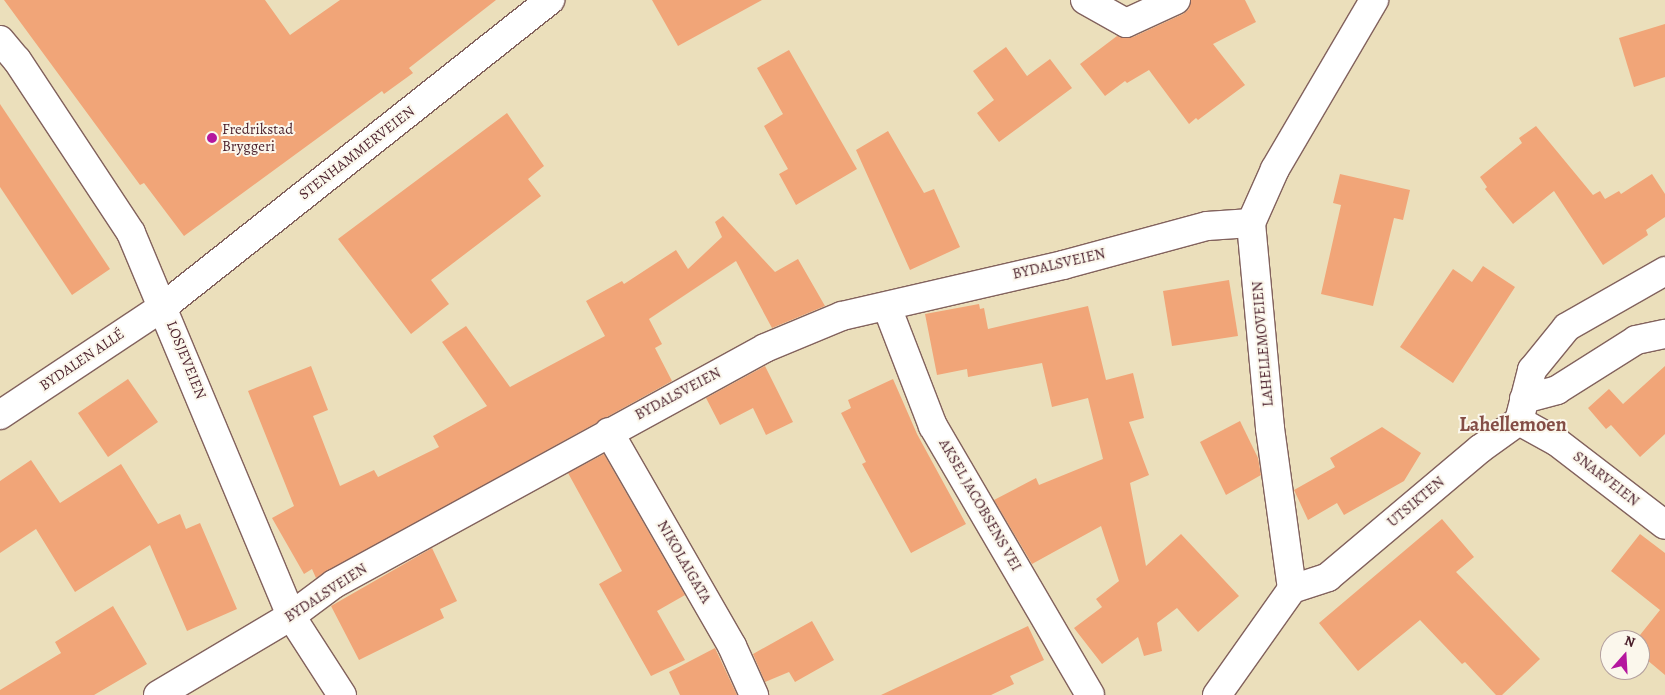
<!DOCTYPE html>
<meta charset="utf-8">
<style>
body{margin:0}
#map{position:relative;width:1665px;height:695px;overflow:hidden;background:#ebdfbb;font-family:Alegreya,serif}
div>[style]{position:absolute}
.building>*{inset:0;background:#f1a578}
.roads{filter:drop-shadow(1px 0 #82625d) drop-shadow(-1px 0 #82625d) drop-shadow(0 1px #82625d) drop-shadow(0 -1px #82625d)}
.minor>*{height:28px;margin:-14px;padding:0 14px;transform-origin:14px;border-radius:14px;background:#fff}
.dots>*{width:14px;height:14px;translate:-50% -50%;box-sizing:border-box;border:2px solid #fbf7ec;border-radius:50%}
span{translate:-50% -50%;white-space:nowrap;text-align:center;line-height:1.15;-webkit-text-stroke:4px #fbf7ec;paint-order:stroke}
.poi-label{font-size:15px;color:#4a1f2b}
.left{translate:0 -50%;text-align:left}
.street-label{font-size:15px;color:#4a1f2b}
.district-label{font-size:20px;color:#844e46;font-weight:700}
.north{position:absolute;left:1600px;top:630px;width:50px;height:50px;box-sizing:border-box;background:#fbf7ec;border:1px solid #b4a19f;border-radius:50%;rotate:19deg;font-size:14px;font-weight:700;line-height:20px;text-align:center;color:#4a1f2b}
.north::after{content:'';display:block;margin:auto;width:18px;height:22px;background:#b5179e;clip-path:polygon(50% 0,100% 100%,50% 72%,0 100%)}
</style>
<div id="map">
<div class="building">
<div style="clip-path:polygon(4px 0,265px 0,290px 35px,340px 0,496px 0,409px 68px,413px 73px,384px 94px,382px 91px,184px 236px,144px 183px,140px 185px)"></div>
<div style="clip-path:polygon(652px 0,762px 0,678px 46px)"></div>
<div style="clip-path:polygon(1191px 0,1245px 0,1256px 22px,1213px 44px,1245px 85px,1198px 120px,1196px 118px,1189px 124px,1149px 70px,1127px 83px,1125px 81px,1105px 96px,1080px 64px,1117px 36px,1133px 37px,1183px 14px,1189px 9px)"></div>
<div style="clip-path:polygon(1665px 24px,1665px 77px,1634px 87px,1619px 38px)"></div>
<div style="clip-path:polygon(1006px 47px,1027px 76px,1050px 59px,1072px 88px,999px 142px,977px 113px,994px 100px,973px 71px)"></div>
<div style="clip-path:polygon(789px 50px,857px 169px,796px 205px,779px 174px,788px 169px,764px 126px,783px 114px,757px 68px)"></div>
<div style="clip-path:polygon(0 104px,110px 269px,72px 295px,0 187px)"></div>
<div style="clip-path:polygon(507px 113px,544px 166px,528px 179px,541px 196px,431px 280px,449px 304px,411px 334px,338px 239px)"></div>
<div style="clip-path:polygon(1536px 126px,1593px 195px,1600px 191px,1605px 199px,1619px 191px,1621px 194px,1652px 174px,1665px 194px,1665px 217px,1646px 230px,1648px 235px,1603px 265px,1554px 191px,1513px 224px,1485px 189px,1487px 187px,1480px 177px,1522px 143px,1519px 138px)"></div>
<div style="clip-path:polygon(888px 131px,924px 193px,934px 189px,960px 247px,910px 270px,856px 150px)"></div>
<div style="clip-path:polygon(1340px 174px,1410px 190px,1403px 220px,1394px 218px,1373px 306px,1321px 294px,1341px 205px,1333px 203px)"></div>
<div style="clip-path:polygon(723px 216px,775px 272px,798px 259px,825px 306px,772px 328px,736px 261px,649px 319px,662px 344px,655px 348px,672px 381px,316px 578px,312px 569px,304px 574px,272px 518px,294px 506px,248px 391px,311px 366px,328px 410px,313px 416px,340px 486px,374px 470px,378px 477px,439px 447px,433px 436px,487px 406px,442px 342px,466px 326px,510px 387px,605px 336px,586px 301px,622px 281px,624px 284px,676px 250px,688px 269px,722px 237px,715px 222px)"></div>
<div style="clip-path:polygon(1483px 266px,1515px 287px,1453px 383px,1400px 347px,1453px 269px,1472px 282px)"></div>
<div style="clip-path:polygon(1229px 280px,1238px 336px,1172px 346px,1163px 291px)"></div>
<div style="clip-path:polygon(979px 304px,980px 309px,984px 308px,988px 329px,1088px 306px,1106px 380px,1133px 373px,1144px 418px,1129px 422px,1149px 475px,1130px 483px,1146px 566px,1181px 534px,1239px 596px,1198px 632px,1177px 608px,1157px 623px,1162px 651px,1144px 656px,1138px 637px,1102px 664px,1074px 628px,1102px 607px,1096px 599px,1119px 581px,1101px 526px,1032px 564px,994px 500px,1036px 478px,1039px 485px,1103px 459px,1088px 398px,1052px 407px,1042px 363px,968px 377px,967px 369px,937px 375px,925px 314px)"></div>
<div style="clip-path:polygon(765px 366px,793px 422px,766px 435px,753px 408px,720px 425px,706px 398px)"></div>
<div style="clip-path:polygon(1665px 366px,1665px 434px,1640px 457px,1611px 425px,1606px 429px,1588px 408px,1609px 389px,1623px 404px)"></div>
<div style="clip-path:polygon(128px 379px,158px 422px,108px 457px,78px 413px)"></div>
<div style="clip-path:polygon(893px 379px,917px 434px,966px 524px,911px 553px,862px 464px,866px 462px,841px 413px,851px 408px,848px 400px)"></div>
<div style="clip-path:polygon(1240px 421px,1258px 458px,1261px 475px,1226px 495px,1200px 442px)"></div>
<div style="clip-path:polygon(1382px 427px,1421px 453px,1404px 481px,1344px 515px,1337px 503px,1308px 520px,1294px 490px,1335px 467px,1330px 458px)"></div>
<div style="clip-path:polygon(604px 454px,685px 595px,657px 611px,685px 660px,651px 676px,599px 584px,622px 571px,568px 473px)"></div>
<div style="clip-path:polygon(31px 460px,60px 503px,121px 464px,158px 524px,180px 514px,186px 529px,200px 523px,237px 609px,187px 631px,150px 545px,75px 592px,36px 529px,0 553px,0 481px)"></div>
<div style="clip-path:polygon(1442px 519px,1474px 557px,1456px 572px,1540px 659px,1502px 695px,1496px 695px,1465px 662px,1462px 664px,1420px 620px,1358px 671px,1319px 623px)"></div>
<div style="clip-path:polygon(1640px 534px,1665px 553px,1665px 675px,1640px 654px,1640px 640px,1636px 640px,1660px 610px,1611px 571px)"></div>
<div style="clip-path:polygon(432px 548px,457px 601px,440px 609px,444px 618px,359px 660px,331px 606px)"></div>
<div style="clip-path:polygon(113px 606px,147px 664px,94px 695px,0 695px,0 690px,61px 653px,55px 642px)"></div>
<div style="clip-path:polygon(812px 621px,834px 660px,795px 682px,789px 672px,765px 682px,753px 654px)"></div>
<div style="clip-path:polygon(1028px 626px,1044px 660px,1010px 676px,1014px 684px,991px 695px,881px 695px)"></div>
<div style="clip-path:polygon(715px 648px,737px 695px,680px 695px,669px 672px)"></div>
</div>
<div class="roads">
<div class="minor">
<div style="left:1085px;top:0;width:47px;rotate:29.3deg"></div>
<div style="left:1126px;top:23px;width:55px;rotate:-24.7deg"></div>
<div style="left:0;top:40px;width:26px;rotate:50deg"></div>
<div style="left:17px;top:60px;width:207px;rotate:56.6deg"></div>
<div style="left:131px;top:233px;width:415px;rotate:67.3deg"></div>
<div style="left:291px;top:616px;width:94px;rotate:57.2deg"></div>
<div style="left:887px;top:307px;width:128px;rotate:68.9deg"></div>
<div style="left:933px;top:426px;width:311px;rotate:59.7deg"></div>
<div style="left:1524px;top:399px;width:34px;rotate:-15deg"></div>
<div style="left:1557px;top:390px;width:93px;rotate:-32.3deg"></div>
<div style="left:1636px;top:340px;width:30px;rotate:-12deg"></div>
<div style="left:0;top:415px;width:197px;rotate:-33.6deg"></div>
<div style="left:164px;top:306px;width:493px;rotate:-38.4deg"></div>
<div style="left:1519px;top:421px;width:43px;rotate:28.9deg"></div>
<div style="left:1557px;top:442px;width:136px;rotate:37.5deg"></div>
<div style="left:609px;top:432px;width:247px;rotate:60.1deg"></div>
<div style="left:732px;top:646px;width:54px;rotate:65.8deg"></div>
<div style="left:1292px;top:589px;width:38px;rotate:-18deg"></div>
<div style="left:1328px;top:577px;width:199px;rotate:-40.1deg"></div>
<div style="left:1480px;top:449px;width:48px;rotate:-35.7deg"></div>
<div style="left:1519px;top:421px;width:53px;rotate:-75.7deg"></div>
<div style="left:1532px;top:370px;width:55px;rotate:-50.9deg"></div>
<div style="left:1567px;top:327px;width:113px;rotate:-29.7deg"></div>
<div style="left:158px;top:695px;width:155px;rotate:-30.7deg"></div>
<div style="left:291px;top:616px;width:54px;rotate:-36.7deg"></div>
<div style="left:334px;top:584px;width:491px;rotate:-28.7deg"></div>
<div style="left:765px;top:348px;width:83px;rotate:-22.6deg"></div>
<div style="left:842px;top:316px;width:227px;rotate:-13deg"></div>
<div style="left:1063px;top:265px;width:149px;rotate:-15.2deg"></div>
<div style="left:1207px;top:226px;width:44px;rotate:-3.9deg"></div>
<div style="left:1217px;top:695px;width:130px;rotate:-54.7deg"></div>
<div style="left:1292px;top:589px;width:162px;rotate:-97.8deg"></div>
<div style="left:1270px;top:428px;width:206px;rotate:-95.3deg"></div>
<div style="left:1251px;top:223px;width:59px;rotate:-66deg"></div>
<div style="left:1275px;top:169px;width:196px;rotate:-59.6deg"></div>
</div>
</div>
<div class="dots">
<div style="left:212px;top:138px;background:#b5179e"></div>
</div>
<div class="poi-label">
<span class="left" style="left:222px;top:138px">Fredrikstad<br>Bryggeri</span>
</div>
<div class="street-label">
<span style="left:357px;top:153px;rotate:-38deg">STENHAMMERVEIEN</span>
<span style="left:1059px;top:264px;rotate:-13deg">BYDALSVEIEN</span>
<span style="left:1263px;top:344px;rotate:-95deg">LAHELLEMOVEIEN</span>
<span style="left:82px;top:360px;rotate:-34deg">BYDALEN ALLÉ</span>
<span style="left:186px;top:360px;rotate:68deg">LOSJEVEIEN</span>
<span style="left:678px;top:394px;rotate:-28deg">BYDALSVEIEN</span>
<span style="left:1606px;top:479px;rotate:38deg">SNARVEIEN</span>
<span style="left:1416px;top:502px;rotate:-40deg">UTSIKTEN</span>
<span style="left:980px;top:505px;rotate:60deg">AKSEL JACOBSENS VEI</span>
<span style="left:684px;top:562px;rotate:60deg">NIKOLAIGATA</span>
<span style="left:326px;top:593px;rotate:-33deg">BYDALSVEIEN</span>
</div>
<div class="district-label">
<span style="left:1513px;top:424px">Lahellemoen</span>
</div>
<div class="north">N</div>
</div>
